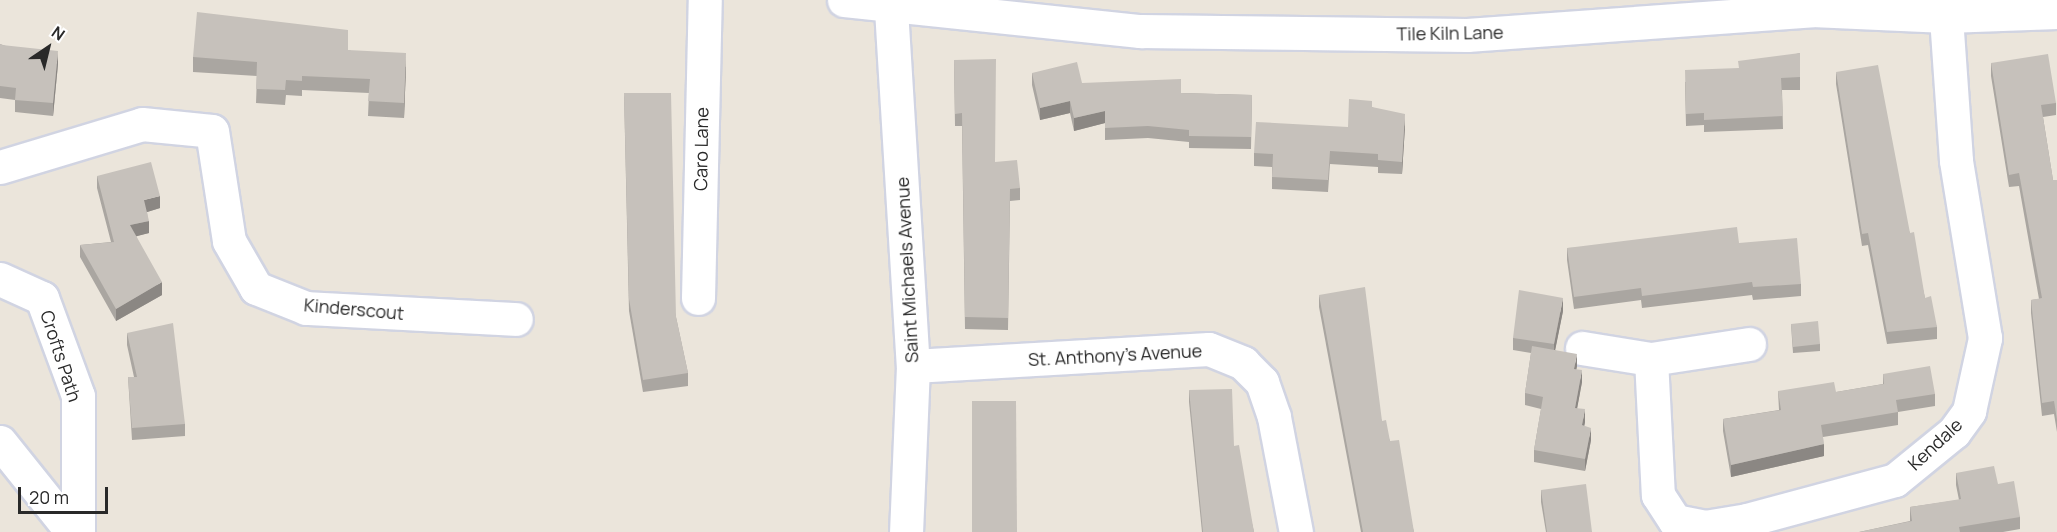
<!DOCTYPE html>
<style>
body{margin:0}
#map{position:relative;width:2057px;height:532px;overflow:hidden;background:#ebe5db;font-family:Manrope,sans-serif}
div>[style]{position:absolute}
.roads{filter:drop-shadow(2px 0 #d1d4e2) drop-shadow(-2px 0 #d1d4e2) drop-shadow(0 2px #d1d4e2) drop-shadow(0 -2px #d1d4e2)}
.minor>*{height:33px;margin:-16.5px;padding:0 16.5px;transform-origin:16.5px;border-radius:16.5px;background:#fff}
.wall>*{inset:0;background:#aaa6a1}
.shaded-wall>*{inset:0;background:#8b8783}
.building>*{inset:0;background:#c6c1bb}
span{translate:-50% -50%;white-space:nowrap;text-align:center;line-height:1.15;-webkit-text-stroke:5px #fff;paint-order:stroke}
.street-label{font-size:18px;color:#292929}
.north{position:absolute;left:18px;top:18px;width:60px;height:60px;-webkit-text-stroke:4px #fff;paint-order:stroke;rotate:35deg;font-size:16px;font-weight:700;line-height:24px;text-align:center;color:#292929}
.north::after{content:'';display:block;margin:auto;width:21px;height:27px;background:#292929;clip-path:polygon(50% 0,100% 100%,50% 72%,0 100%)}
.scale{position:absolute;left:18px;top:487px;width:90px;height:27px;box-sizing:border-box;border:3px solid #292929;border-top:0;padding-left:8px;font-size:18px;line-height:21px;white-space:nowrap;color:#292929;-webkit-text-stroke:4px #fff;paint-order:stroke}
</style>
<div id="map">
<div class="roads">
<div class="minor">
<div style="left:844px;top:0;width:298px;rotate:6deg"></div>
<div style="left:1140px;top:31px;width:327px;rotate:0.7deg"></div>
<div style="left:1467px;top:35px;width:346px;rotate:-4.1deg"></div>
<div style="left:1812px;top:10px;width:134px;rotate:2.6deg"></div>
<div style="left:1946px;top:16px;width:111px;rotate:-2.1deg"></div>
<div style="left:891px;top:9px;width:358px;rotate:86.5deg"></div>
<div style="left:913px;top:366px;width:166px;rotate:92.4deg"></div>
<div style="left:0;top:167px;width:148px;rotate:-16.8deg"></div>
<div style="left:142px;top:124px;width:70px;rotate:5.7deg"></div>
<div style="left:212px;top:131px;width:111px;rotate:81.2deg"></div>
<div style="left:229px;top:241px;width:54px;rotate:60.1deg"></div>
<div style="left:256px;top:288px;width:54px;rotate:21.8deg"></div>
<div style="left:306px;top:308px;width:210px;rotate:3deg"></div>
<div style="left:0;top:279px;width:46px;rotate:24.3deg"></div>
<div style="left:42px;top:298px;width:104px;rotate:69.8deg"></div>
<div style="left:78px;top:396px;width:136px;rotate:90deg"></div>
<div style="left:698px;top:298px;width:298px;rotate:-88.7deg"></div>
<div style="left:1749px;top:344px;width:99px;rotate:171.3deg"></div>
<div style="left:1651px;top:359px;width:136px;rotate:87.1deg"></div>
<div style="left:1658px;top:495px;width:31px;rotate:57deg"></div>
<div style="left:1675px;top:521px;width:31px;rotate:11deg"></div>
<div style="left:1705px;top:527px;width:43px;rotate:-9.5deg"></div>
<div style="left:1747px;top:520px;width:153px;rotate:-15.1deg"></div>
<div style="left:1895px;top:480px;width:76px;rotate:-39.1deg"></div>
<div style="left:1954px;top:432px;width:26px;rotate:-54deg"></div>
<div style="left:1969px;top:411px;width:75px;rotate:-77.6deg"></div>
<div style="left:1985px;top:338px;width:180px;rotate:-99.3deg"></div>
<div style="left:1956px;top:160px;width:144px;rotate:-94deg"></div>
<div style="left:1582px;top:348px;width:70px;rotate:9.1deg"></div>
<div style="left:913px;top:366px;width:296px;rotate:-3.3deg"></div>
<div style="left:1209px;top:349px;width:37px;rotate:22deg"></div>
<div style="left:1243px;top:363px;width:27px;rotate:45deg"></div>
<div style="left:1262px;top:382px;width:37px;rotate:71deg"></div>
<div style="left:1274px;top:417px;width:117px;rotate:79.2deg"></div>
<div style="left:0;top:442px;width:115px;rotate:51.3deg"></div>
</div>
</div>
<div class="wall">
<div style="clip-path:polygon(0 44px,58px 64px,53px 116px,15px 112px,15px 100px,0 98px)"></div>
<div style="clip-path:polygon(348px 50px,406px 67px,404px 118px,368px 116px,369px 93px,302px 90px,302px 96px,286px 95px,285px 105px,256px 103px,257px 76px,193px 72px,193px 57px)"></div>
<div style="clip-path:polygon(1800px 53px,1800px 90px,1782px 90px,1783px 129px,1704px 132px,1704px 125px,1686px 126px,1685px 82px)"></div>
<div style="clip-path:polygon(954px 60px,995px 162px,1020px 188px,1020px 200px,1010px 201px,1008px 330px,965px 329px,962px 126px,955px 126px)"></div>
<div style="clip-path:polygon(1991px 63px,2056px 103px,2056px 115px,2043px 117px,2053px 180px,2057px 180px,2057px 432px,2054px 414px,2042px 416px,2031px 313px,2031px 300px,2039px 299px,2019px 186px,2009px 187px,1991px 76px)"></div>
<div style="clip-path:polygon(1836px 72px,1910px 233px,1925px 298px,1937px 327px,1937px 339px,1887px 344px,1868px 245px,1862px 246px,1836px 84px)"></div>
<div style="clip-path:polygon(1032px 73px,1082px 83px,1181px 93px,1252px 95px,1251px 149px,1189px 148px,1189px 142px,1148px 138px,1105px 140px,1105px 123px,1074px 131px,1070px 113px,1040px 120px,1032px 85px)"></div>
<div style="clip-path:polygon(624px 93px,676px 317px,688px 373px,688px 386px,643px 392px,629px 311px)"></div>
<div style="clip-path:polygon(1372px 107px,1405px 126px,1402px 174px,1378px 173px,1378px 167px,1330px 164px,1328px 192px,1272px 189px,1272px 167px,1254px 166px,1254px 153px,1348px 127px)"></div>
<div style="clip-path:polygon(97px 176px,160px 208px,147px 212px,149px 233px,136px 236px,162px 295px,116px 321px,80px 257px,80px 245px,111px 242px,97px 188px)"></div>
<div style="clip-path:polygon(1739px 243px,1801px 284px,1801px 296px,1753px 300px,1752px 295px,1642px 308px,1641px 300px,1574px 309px,1567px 260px,1567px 248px)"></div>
<div style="clip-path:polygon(1319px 295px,1382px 421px,1390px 441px,1414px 532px,1361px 532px,1319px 307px)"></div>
<div style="clip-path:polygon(1563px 311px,1555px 350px,1577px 366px,1576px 370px,1582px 382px,1577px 408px,1585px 422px,1584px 426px,1591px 440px,1585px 471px,1534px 462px,1534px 450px,1541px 409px,1525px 405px,1525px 393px,1531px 353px,1513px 350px,1513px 338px)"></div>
<div style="clip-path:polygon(1791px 324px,1820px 344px,1820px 351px,1793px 353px)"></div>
<div style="clip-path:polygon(127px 333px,185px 424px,185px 436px,132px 440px,128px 377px,134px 377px,127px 345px)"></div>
<div style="clip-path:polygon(1883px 374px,1935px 394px,1935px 406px,1898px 412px,1898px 425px,1823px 437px,1824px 456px,1731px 477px,1723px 431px,1723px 419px,1779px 410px,1778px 391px,1836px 392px,1883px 384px)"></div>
<div style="clip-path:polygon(1189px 390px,1234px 446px,1254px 532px,1202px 532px,1189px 402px)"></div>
<div style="clip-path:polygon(1956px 473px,1998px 484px,2020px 517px,2020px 529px,2003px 532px,1859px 532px,1910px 521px,1910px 507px,1959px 500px,1956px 485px)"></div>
<div style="clip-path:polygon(1541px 490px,1592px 532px,1546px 532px,1541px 502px)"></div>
</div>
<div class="shaded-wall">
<div style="clip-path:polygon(58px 51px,58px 64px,53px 116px,53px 103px)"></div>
<div style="clip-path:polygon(406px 53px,406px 67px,404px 118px,404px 103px)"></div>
<div style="clip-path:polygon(1070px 101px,1070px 113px,1040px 120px,1040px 108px)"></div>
<div style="clip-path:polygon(1105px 111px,1105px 123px,1074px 131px,1074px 118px)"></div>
<div style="clip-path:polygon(1405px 114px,1405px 126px,1402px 174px,1402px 162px)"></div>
<div style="clip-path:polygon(160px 196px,160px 208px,144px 213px,144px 200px)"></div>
<div style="clip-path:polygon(149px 221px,149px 233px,130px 238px,130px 225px)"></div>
<div style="clip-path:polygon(162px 282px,162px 295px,116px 321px,116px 309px)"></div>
<div style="clip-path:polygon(1563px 298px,1563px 311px,1554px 356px,1554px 344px)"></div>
<div style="clip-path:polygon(1577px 354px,1577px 366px,1574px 382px,1574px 369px)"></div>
<div style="clip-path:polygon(1582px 370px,1582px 382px,1575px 420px,1575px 408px)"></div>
<div style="clip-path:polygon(1585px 409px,1585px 422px,1582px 438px,1582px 425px)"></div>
<div style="clip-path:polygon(1591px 428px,1591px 440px,1585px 471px,1585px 459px)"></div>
<div style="clip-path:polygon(1824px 444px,1824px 456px,1731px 477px,1731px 465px)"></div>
</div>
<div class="building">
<div style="clip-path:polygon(197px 12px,348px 30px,348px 50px,406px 53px,404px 103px,368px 101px,370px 79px,302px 76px,302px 81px,286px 80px,285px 90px,256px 89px,257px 62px,193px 57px)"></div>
<div style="clip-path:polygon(0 44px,2px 45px,58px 51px,53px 103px,15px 100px,16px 88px,0 86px)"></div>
<div style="clip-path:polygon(1800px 53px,1800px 77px,1781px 78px,1783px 116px,1704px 120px,1704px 113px,1686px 114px,1685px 70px,1739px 68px,1738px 61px)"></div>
<div style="clip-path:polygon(2048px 54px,2056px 103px,2041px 105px,2053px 180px,2057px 180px,2057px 420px,2054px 401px,2042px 403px,2031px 300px,2042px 298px,2019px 173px,2009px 175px,1991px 63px)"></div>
<div style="clip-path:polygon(996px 59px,995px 162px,1017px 160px,1020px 188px,1010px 189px,1008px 318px,965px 317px,962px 113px,955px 114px,954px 60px)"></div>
<div style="clip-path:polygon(1077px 62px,1082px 83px,1181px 79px,1181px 93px,1252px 95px,1251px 137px,1189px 136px,1189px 130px,1148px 126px,1105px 128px,1105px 111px,1074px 118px,1070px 101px,1040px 108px,1032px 73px)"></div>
<div style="clip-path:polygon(1878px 65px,1910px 233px,1914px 232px,1925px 298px,1931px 296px,1937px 327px,1887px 332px,1868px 233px,1862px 234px,1836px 72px)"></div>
<div style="clip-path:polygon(624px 93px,671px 93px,676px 317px,688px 373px,643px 380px,629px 299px)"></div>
<div style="clip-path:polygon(1349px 99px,1372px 101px,1372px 107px,1405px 114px,1402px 162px,1378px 160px,1378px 154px,1330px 151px,1328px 180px,1272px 177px,1273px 154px,1254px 153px,1256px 122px,1348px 127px)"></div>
<div style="clip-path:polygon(151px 162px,160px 196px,144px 200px,149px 221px,130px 225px,162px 282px,116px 309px,80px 245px,114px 242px,97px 176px)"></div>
<div style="clip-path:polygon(1737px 227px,1739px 243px,1797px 238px,1801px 284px,1753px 287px,1752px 282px,1642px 296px,1641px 288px,1574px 297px,1567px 248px)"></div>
<div style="clip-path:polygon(1365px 287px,1382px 421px,1386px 420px,1390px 441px,1399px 440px,1414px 532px,1363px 532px,1319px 295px)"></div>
<div style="clip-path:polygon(1519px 290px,1563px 298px,1554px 344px,1513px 338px)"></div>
<div style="clip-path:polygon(1818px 321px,1820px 344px,1793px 347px,1791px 324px)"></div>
<div style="clip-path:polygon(173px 323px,185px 424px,132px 428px,128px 377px,137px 377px,127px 333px)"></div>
<div style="clip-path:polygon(1532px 346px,1577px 354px,1574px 369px,1582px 370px,1575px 408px,1585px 409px,1582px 425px,1591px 428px,1585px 459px,1534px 450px,1543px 397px,1525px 393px)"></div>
<div style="clip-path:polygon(1930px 366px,1935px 394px,1896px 400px,1898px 412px,1821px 425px,1824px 444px,1731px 465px,1723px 419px,1781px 410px,1778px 391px,1834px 382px,1836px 392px,1884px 384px,1883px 374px)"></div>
<div style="clip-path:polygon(1232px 389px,1234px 446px,1239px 445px,1254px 532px,1203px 532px,1189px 390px)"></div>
<div style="clip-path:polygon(972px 401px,1016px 401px,1017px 532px,972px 532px)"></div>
<div style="clip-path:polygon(1994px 466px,1998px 484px,2014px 481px,2020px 517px,1959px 527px,1960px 532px,1859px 532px,1912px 521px,1910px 507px,1961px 499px,1956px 473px)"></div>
<div style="clip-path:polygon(1586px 484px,1592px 532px,1547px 532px,1541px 490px)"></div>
</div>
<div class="street-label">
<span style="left:1450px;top:33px;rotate:-1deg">Tile Kiln Lane</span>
<span style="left:701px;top:149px;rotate:-89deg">Caro Lane</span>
<span style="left:907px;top:270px;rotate:-93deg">Saint Michaels Avenue</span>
<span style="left:354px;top:309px;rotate:5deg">Kinderscout</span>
<span style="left:1115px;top:355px;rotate:-3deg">St. Anthony's Avenue</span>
<span style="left:61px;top:356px;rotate:72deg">Crofts Path</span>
<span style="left:1935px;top:444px;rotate:-43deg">Kendale</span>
</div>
<div class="north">N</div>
<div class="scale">20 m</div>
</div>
